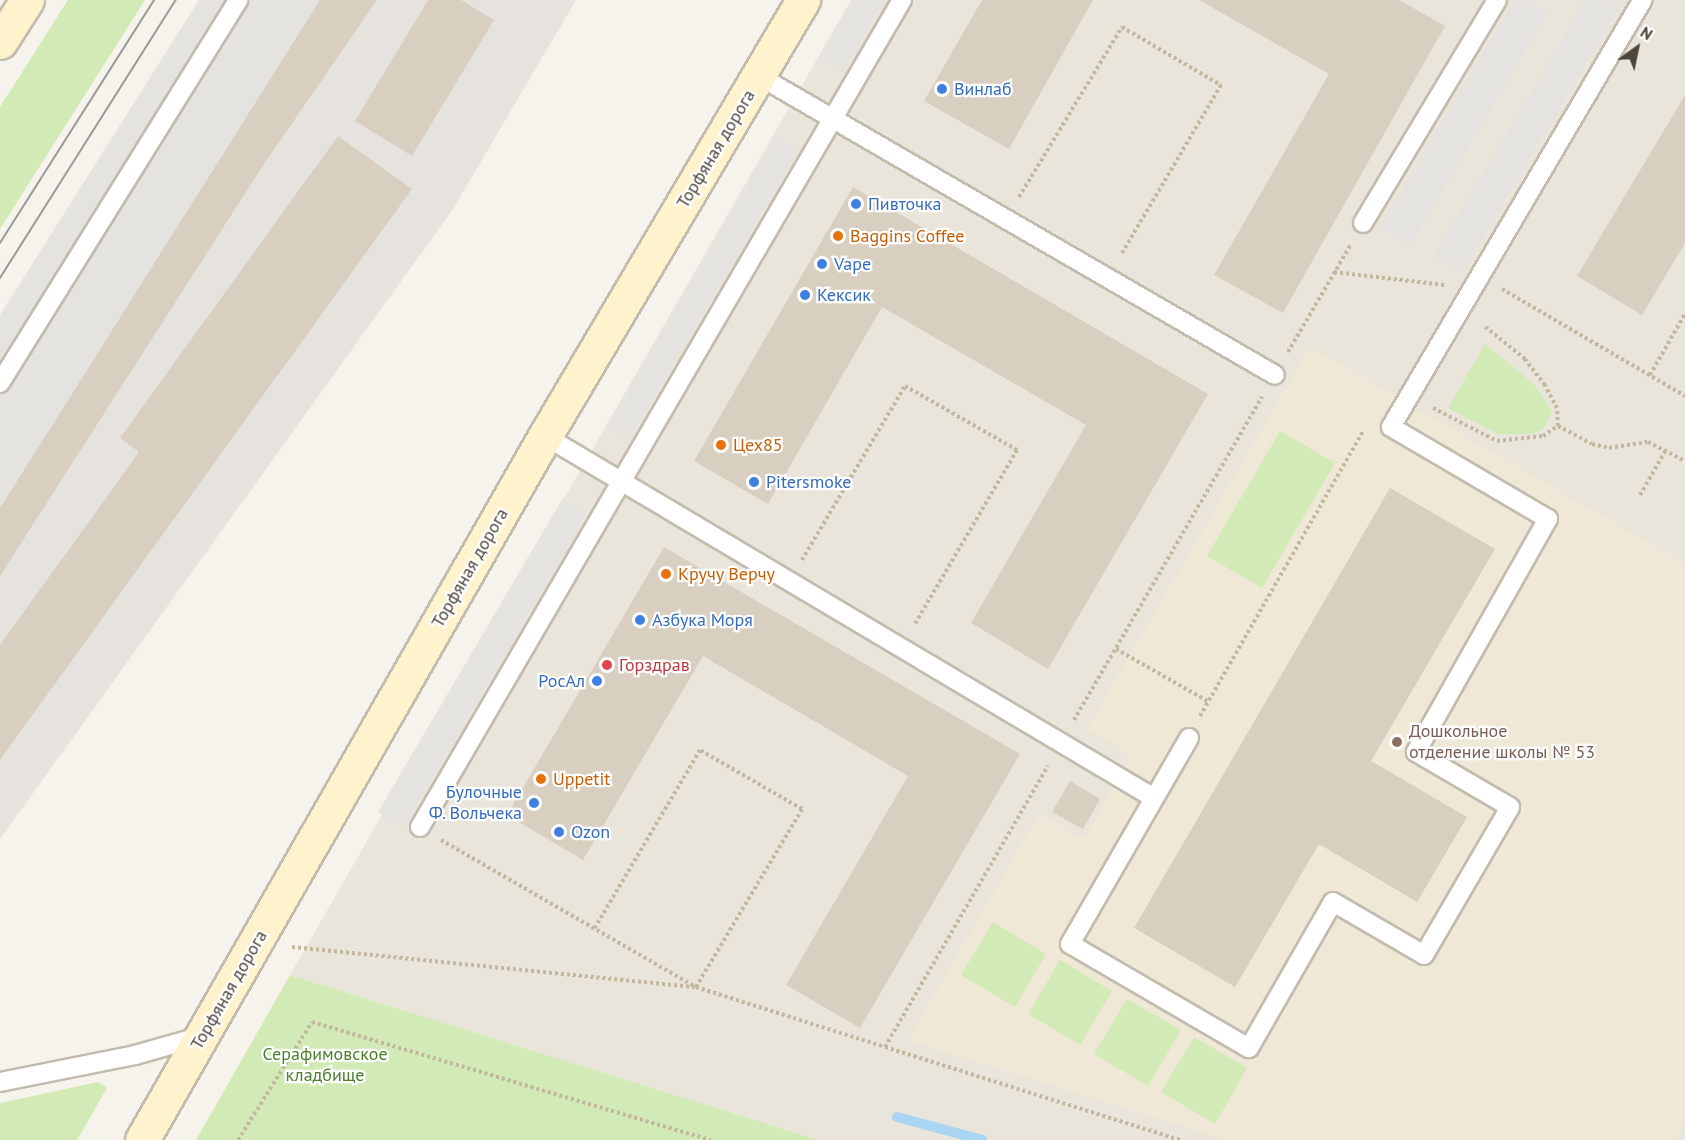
<!DOCTYPE html>
<meta charset="utf-8">
<style>
body{margin:0}
#map{position:relative;width:1685px;height:1140px;overflow:hidden;background:#f6f3ec;font-family:"PT Sans",sans-serif}
div>[style]{position:absolute}
.residential>*{inset:0;background:#eae5da}
.industrial>*{inset:0;background:#e6e2dd}
.education>*{inset:0;background:#efe8d6}
.green>*{inset:0;background:#d2eab5}
.parking>*{inset:0;background:#e5e3e0}
.stream>*{height:10px;margin:-5px;padding:0 5px;transform-origin:5px;border-radius:5px;background:#a9d4f2}
.building>*{inset:0;background:#d8cfc1}
.path>*{height:4px;margin-top:-2px;transform-origin:0;background:repeating-linear-gradient(90deg,#c4b79f 0 3px,transparent 0 6px)}
.roads{filter:drop-shadow(2px 0 #c2bbae) drop-shadow(-2px 0 #c2bbae) drop-shadow(0 2px #c2bbae) drop-shadow(0 -2px #c2bbae)}
.lane>*{height:18px;margin:-9px;padding:0 9px;transform-origin:9px;border-radius:9px;background:#fff}
.secondary>*{height:33px;margin:-16.5px;padding:0 16.5px;transform-origin:16.5px;border-radius:16.5px;background:#fff3cd}
.tram>*{height:1.5px;margin:-0.75px;padding:0 0.75px;transform-origin:0.75px;border-radius:0.75px;background:#9a9a9a}
.dots>*{width:16px;height:16px;translate:-50% -50%;box-sizing:border-box;border:3px solid #fff;border-radius:50%}
span{translate:-50% -50%;white-space:nowrap;text-align:center;line-height:1.15;-webkit-text-stroke:4.5px #fff;paint-order:stroke}
.shop-label{font-size:18px;color:#366cbe}
.left{translate:0 -50%;text-align:left}
.right{translate:-100% -50%;text-align:right}
.street-label{font-size:18px;color:#4b4439}
.food-label{font-size:18px;color:#c56008}
.health-label{font-size:18px;color:#be3a42}
.education-label{font-size:18px;color:#785e54}
.park-label{font-size:18px;color:#4a7f2a}
.north{position:absolute;left:1607px;top:18px;width:60px;height:60px;-webkit-text-stroke:4px #fff;paint-order:stroke;rotate:33deg;font-size:16px;font-weight:700;line-height:24px;text-align:center;color:#4b4439}
.north::after{content:'';display:block;margin:auto;width:21px;height:27px;background:#4b4439;clip-path:polygon(50% 0,100% 100%,50% 72%,0 100%)}
</style>
<div id="map">
<div class="residential">
<div style="clip-path:polygon(851px 0,1685px 0,1685px 1140px,819px 1140px,290px 975px)"></div>
</div>
<div class="industrial">
<div style="clip-path:polygon(320px 0,576px 0,453px 209px,0 839px,0 508px)"></div>
</div>
<div class="education">
<div style="clip-path:polygon(1310px 347px,1685px 564px,1685px 1120px,1674px 1140px,1227px 1140px,908px 1040px,1039px 814px,1084px 839px,1131px 755px,1087px 729px)"></div>
</div>
<div class="green">
<div style="clip-path:polygon(68px 0,145px 0,0 229px,0 107px)"></div>
<div style="clip-path:polygon(1485px 344px,1534px 384px,1546px 401px,1552px 411px,1544px 428px,1533px 434px,1498px 434px,1448px 408px)"></div>
<div style="clip-path:polygon(1280px 431px,1335px 463px,1262px 588px,1207px 556px)"></div>
<div style="clip-path:polygon(993px 922px,1046px 954px,1015px 1007px,961px 975px)"></div>
<div style="clip-path:polygon(1060px 960px,1112px 991px,1080px 1045px,1028px 1014px)"></div>
<div style="clip-path:polygon(290px 975px,819px 1140px,196px 1140px)"></div>
<div style="clip-path:polygon(1127px 999px,1181px 1030px,1148px 1086px,1094px 1054px)"></div>
<div style="clip-path:polygon(1194px 1037px,1247px 1068px,1215px 1124px,1161px 1092px)"></div>
<div style="clip-path:polygon(98px 1082px,107px 1088px,77px 1140px,0 1140px,0 1103px)"></div>
</div>
<div class="parking">
<div style="clip-path:polygon(199px 0,320px 0,0 508px,0 315px)"></div>
<div style="clip-path:polygon(852px 0,885px 0,843px 71px,819px 57px)"></div>
<div style="clip-path:polygon(1515px 0,1524px 0,1547px 14px,1410px 245px,1380px 228px)"></div>
<div style="clip-path:polygon(1586px 0,1608px 0,1620px 7px,1462px 272px,1434px 256px)"></div>
<div style="clip-path:polygon(775px 137px,798px 151px,630px 439px,607px 425px)"></div>
<div style="clip-path:polygon(563px 498px,588px 513px,404px 827px,378px 812px)"></div>
</div>
<div class="stream">
<div style="left:897px;top:1117px;width:88px;rotate:15.1deg"></div>
</div>
<div class="building">
<div style="clip-path:polygon(320px 0,377px 0,262px 167px,0 576px,0 508px)"></div>
<div style="clip-path:polygon(428px 0,461px 0,494px 20px,412px 156px,355px 121px)"></div>
<div style="clip-path:polygon(982px 0,1093px 0,1009px 149px,924px 101px)"></div>
<div style="clip-path:polygon(1199px 0,1399px 0,1445px 26px,1283px 313px,1214px 275px,1329px 74px)"></div>
<div style="clip-path:polygon(1685px 95px,1685px 243px,1642px 315px,1577px 276px)"></div>
<div style="clip-path:polygon(338px 136px,412px 189px,0 760px,0 645px,139px 452px,120px 438px)"></div>
<div style="clip-path:polygon(853px 187px,1208px 394px,1048px 669px,971px 623px,1086px 425px,882px 307px,768px 504px,694px 461px)"></div>
<div style="clip-path:polygon(1390px 488px,1495px 549px,1371px 761px,1467px 817px,1417px 902px,1319px 844px,1235px 987px,1134px 928px)"></div>
<div style="clip-path:polygon(664px 547px,1020px 754px,860px 1028px,786px 985px,908px 776px,703px 656px,583px 860px,507px 815px)"></div>
<div style="clip-path:polygon(1070px 781px,1100px 799px,1083px 829px,1052px 812px)"></div>
</div>
<div class="path">
<div style="left:1019px;top:197px;width:199px;rotate:-58.8deg"></div>
<div style="left:1122px;top:27px;width:115px;rotate:30.4deg"></div>
<div style="left:1221px;top:85px;width:197px;rotate:120.5deg"></div>
<div style="left:1334px;top:272px;width:111px;rotate:6.7deg"></div>
<div style="left:1502px;top:289px;width:212px;rotate:30.3deg"></div>
<div style="left:1288px;top:352px;width:125px;rotate:-59.7deg"></div>
<div style="left:1650px;top:375px;width:70px;rotate:-60.2deg"></div>
<div style="left:1433px;top:408px;width:72px;rotate:27.3deg"></div>
<div style="left:1497px;top:441px;width:46px;rotate:-6.2deg"></div>
<div style="left:1543px;top:436px;width:18px;rotate:-34deg"></div>
<div style="left:1558px;top:426px;width:18px;rotate:-93deg"></div>
<div style="left:1557px;top:408px;width:26px;rotate:-118deg"></div>
<div style="left:1545px;top:385px;width:33px;rotate:-128deg"></div>
<div style="left:1525px;top:359px;width:54px;rotate:-141deg"></div>
<div style="left:1558px;top:426px;width:38px;rotate:28deg"></div>
<div style="left:1592px;top:444px;width:17px;rotate:13deg"></div>
<div style="left:1609px;top:448px;width:39px;rotate:-9deg"></div>
<div style="left:1648px;top:442px;width:42px;rotate:27.2deg"></div>
<div style="left:1640px;top:495px;width:54px;rotate:-60.1deg"></div>
<div style="left:802px;top:560px;width:202px;rotate:-59.4deg"></div>
<div style="left:905px;top:386px;width:129px;rotate:29.7deg"></div>
<div style="left:1017px;top:450px;width:202px;rotate:120.4deg"></div>
<div style="left:1116px;top:649px;width:105px;rotate:29.7deg"></div>
<div style="left:1200px;top:716px;width:328px;rotate:-60.2deg"></div>
<div style="left:1074px;top:720px;width:374px;rotate:-59.8deg"></div>
<div style="left:441px;top:840px;width:294px;rotate:30deg"></div>
<div style="left:696px;top:987px;width:198px;rotate:17.6deg"></div>
<div style="left:885px;top:1047px;width:325px;rotate:-59.9deg"></div>
<div style="left:292px;top:947px;width:406px;rotate:5.7deg"></div>
<div style="left:696px;top:987px;width:207px;rotate:-59.2deg"></div>
<div style="left:802px;top:809px;width:118px;rotate:-150deg"></div>
<div style="left:700px;top:750px;width:208px;rotate:120.6deg"></div>
<div style="left:885px;top:1047px;width:309px;rotate:17.5deg"></div>
<div style="left:238px;top:1140px;width:139px;rotate:-57.9deg"></div>
<div style="left:312px;top:1022px;width:416px;rotate:16.5deg"></div>
</div>
<div class="roads">
<div class="lane">
<div style="left:759px;top:76px;width:596px;rotate:30.09deg"></div>
<div style="left:1363px;top:223px;width:260px;rotate:-59deg"></div>
<div style="left:0;top:383px;width:451px;rotate:-58.1deg"></div>
<div style="left:545px;top:436px;width:708px;rotate:30.73deg"></div>
<div style="left:1189px;top:738px;width:238px;rotate:120deg"></div>
<div style="left:1070px;top:944px;width:207px;rotate:30.2deg"></div>
<div style="left:1249px;top:1048px;width:168px;rotate:-60.1deg"></div>
<div style="left:1333px;top:902px;width:105px;rotate:30.2deg"></div>
<div style="left:1424px;top:955px;width:171px;rotate:-59.8deg"></div>
<div style="left:1510px;top:807px;width:109px;rotate:-149.7deg"></div>
<div style="left:1416px;top:752px;width:268px;rotate:-60.5deg"></div>
<div style="left:1548px;top:519px;width:182px;rotate:-149.6deg"></div>
<div style="left:1391px;top:427px;width:496px;rotate:-59.5deg"></div>
<div style="left:420px;top:827px;width:957px;rotate:-59.77deg"></div>
<div style="left:0;top:1082px;width:138px;rotate:-11.3deg"></div>
<div style="left:135px;top:1055px;width:70px;rotate:-15.8deg"></div>
</div>
<div class="secondary">
<div style="left:0;top:42px;width:50px;rotate:-57.3deg"></div>
<div style="left:142px;top:1140px;width:811px;rotate:-60.21deg"></div>
<div style="left:545px;top:436px;width:507px;rotate:-59.39deg"></div>
</div>
</div>
<div class="tram">
<div style="left:0;top:243px;width:288px;rotate:-57.6deg"></div>
<div style="left:0;top:278px;width:329px;rotate:-57.7deg"></div>
</div>
<div class="dots">
<div style="left:942px;top:89px;background:#3f7fe0"></div>
<div style="left:856px;top:204px;background:#3f7fe0"></div>
<div style="left:838px;top:236px;background:#e8710a"></div>
<div style="left:822px;top:264px;background:#3f7fe0"></div>
<div style="left:805px;top:295px;background:#3f7fe0"></div>
<div style="left:721px;top:445px;background:#e8710a"></div>
<div style="left:754px;top:482px;background:#3f7fe0"></div>
<div style="left:666px;top:574px;background:#e8710a"></div>
<div style="left:640px;top:620px;background:#3f7fe0"></div>
<div style="left:607px;top:665px;background:#e0444e"></div>
<div style="left:597px;top:681px;background:#3f7fe0"></div>
<div style="left:1397px;top:742px;background:#8d6e63"></div>
<div style="left:541px;top:779px;background:#e8710a"></div>
<div style="left:534px;top:803px;background:#3f7fe0"></div>
<div style="left:559px;top:832px;background:#3f7fe0"></div>
</div>
<div class="shop-label">
<span class="left" style="left:954px;top:89px">Винлаб</span>
<span class="left" style="left:868px;top:204px">Пивточка</span>
<span class="left" style="left:834px;top:264px">Vape</span>
<span class="left" style="left:817px;top:295px">Кексик</span>
<span class="left" style="left:766px;top:482px">Pitersmoke</span>
<span class="left" style="left:652px;top:620px">Азбука Моря</span>
<span class="right" style="left:585px;top:681px">РосАл</span>
<span class="right" style="left:522px;top:803px">Булочные<br>Ф. Вольчека</span>
<span class="left" style="left:571px;top:832px">Ozon</span>
</div>
<div class="street-label">
<span style="left:716px;top:149px;rotate:-59deg">Торфяная дорога</span>
<span style="left:470px;top:568px;rotate:-60deg">Торфяная дорога</span>
<span style="left:229px;top:990px;rotate:-60deg">Торфяная дорога</span>
</div>
<div class="food-label">
<span class="left" style="left:850px;top:236px">Baggins Coffee</span>
<span class="left" style="left:733px;top:445px">Цех85</span>
<span class="left" style="left:678px;top:574px">Кручу Верчу</span>
<span class="left" style="left:553px;top:779px">Uppetit</span>
</div>
<div class="health-label">
<span class="left" style="left:619px;top:665px">Горздрав</span>
</div>
<div class="education-label">
<span class="left" style="left:1409px;top:742px">Дошкольное<br>отделение школы № 53</span>
</div>
<div class="park-label">
<span style="left:325px;top:1065px">Серафимовское<br>кладбище</span>
</div>
<div class="north">N</div>
</div>
